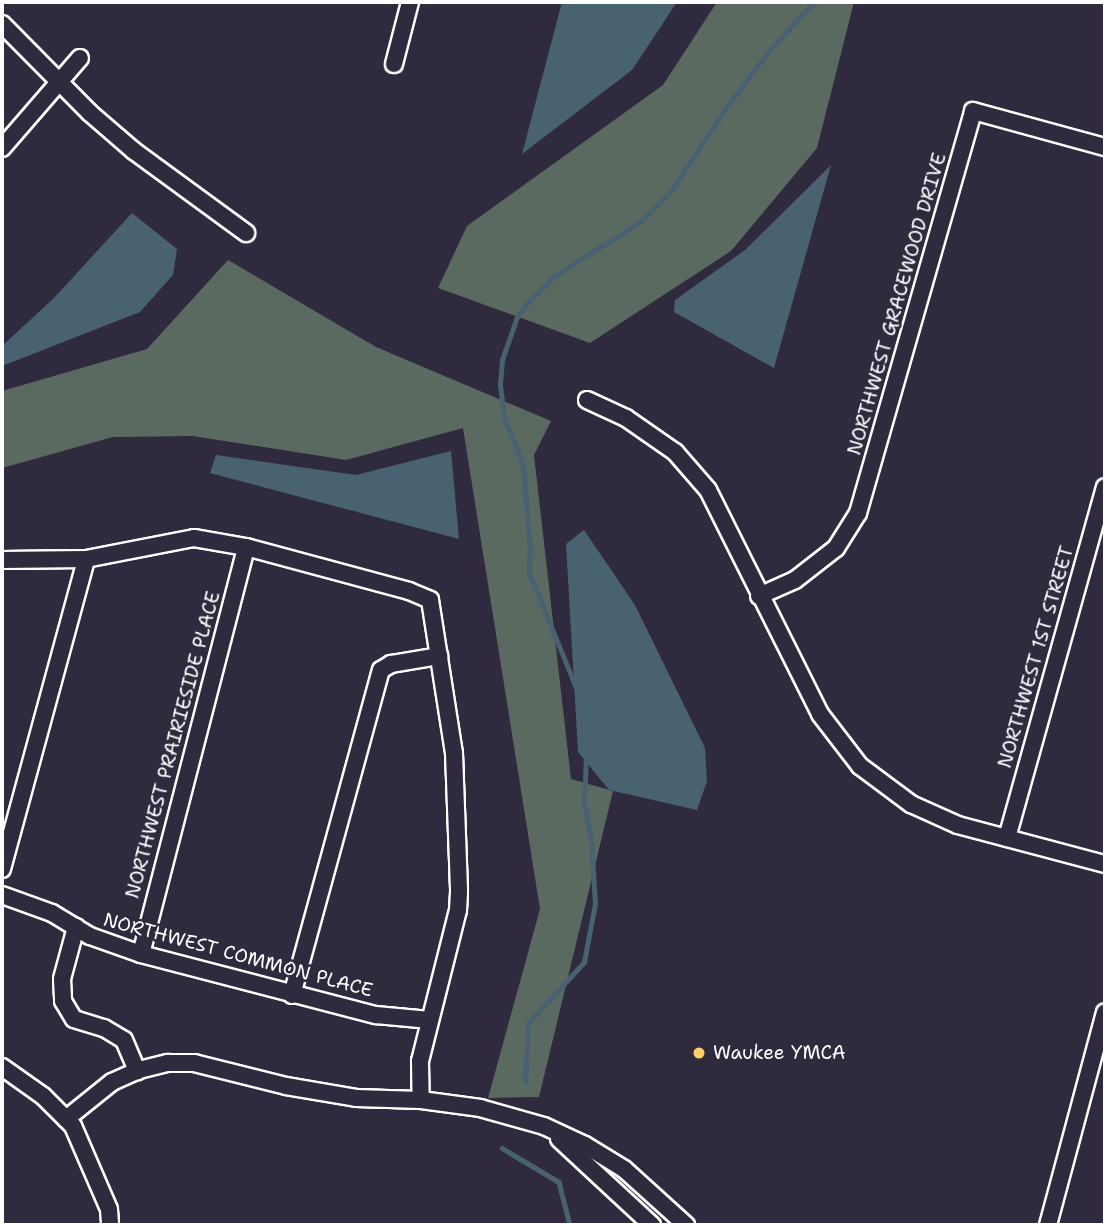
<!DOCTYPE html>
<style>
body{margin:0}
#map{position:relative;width:1107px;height:1227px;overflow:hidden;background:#2f2a3d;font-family:"Shantell Sans",sans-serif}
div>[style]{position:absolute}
.green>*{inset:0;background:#5a6a61}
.water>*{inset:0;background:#496271}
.stream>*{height:4.5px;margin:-2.25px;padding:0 2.25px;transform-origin:2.25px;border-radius:2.25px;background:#496271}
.roads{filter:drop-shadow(2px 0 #fff) drop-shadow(-2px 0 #fff) drop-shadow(0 2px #fff) drop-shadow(0 -2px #fff)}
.minor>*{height:16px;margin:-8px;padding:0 8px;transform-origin:8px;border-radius:8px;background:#2f2a3d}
.dots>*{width:19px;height:19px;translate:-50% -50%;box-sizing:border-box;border:4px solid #2f2a3d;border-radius:50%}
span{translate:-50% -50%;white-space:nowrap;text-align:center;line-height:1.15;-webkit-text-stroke:5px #2f2a3d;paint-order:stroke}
.street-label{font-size:19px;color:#fff}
.poi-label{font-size:19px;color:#fff}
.left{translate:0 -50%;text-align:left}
.frame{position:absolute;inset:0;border:4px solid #fff;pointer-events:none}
</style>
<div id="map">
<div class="green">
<div style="clip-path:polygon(717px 2px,854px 2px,817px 148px,731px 251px,590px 343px,438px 288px,467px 226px,663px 85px)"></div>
<div style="clip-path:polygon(228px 260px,376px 347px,551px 421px,534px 455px,571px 779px,613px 791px,539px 1097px,488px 1098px,540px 909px,463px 428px,346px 460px,193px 436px,113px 437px,2px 468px,2px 391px,147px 349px)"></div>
</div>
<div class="water">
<div style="clip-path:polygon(562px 2px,677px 2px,632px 70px,522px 154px)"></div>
<div style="clip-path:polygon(831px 165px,774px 368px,674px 312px,675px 300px,745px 250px)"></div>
<div style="clip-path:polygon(132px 213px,177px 249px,173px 275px,140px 312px,2px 366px,2px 346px,54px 298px)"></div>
<div style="clip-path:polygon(451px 451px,459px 539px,210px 473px,216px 455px,356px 475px)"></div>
<div style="clip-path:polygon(584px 530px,635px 605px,705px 748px,707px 781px,697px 810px,609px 790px,578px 752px,566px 544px)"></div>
</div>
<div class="stream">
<div style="left:576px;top:688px;width:124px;rotate:-112.2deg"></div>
<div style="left:529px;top:573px;width:24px;rotate:-88deg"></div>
<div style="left:530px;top:549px;width:84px;rotate:-94.8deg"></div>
<div style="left:523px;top:465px;width:51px;rotate:-112deg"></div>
<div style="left:504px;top:418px;width:34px;rotate:-97deg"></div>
<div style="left:500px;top:384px;width:24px;rotate:-85deg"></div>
<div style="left:502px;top:360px;width:46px;rotate:-70.8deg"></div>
<div style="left:517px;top:317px;width:21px;rotate:-53deg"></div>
<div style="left:530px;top:300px;width:36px;rotate:-44deg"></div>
<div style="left:556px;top:275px;width:99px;rotate:-32.2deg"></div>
<div style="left:640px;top:222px;width:45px;rotate:-45deg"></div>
<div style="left:672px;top:190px;width:97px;rotate:-56.8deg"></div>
<div style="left:725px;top:109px;width:71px;rotate:-53deg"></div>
<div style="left:768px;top:52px;width:68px;rotate:-47.4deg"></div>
<div style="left:525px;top:1083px;width:60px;rotate:-87.1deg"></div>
<div style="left:528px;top:1023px;width:83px;rotate:-47.4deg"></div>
<div style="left:584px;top:962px;width:59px;rotate:-79.3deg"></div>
<div style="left:595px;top:904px;width:65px;rotate:-93.5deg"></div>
<div style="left:591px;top:839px;width:37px;rotate:-101deg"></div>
<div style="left:584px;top:803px;width:45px;rotate:-87.5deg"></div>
<div style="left:502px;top:1148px;width:66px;rotate:30.8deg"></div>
<div style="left:559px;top:1182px;width:44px;rotate:75.7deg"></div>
</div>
<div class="roads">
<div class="minor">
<div style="left:2px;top:24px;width:125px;rotate:45.3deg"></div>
<div style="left:90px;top:113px;width:58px;rotate:40.8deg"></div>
<div style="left:134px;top:151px;width:139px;rotate:36.2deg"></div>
<div style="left:394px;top:64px;width:64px;rotate:-75.5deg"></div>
<div style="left:2px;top:148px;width:119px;rotate:-49.1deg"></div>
<div style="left:587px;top:400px;width:43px;rotate:24.8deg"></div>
<div style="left:626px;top:418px;width:60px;rotate:34.8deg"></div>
<div style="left:675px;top:452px;width:50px;rotate:49deg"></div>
<div style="left:708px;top:490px;width:250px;rotate:63.4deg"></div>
<div style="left:820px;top:714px;width:66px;rotate:52.4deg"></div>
<div style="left:860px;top:766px;width:64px;rotate:36.7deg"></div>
<div style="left:911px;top:804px;width:51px;rotate:24.1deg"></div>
<div style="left:958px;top:825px;width:152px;rotate:14.9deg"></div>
<div style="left:2px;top:560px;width:84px;rotate:-0.7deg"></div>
<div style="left:86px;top:559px;width:110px;rotate:-11deg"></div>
<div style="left:194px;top:538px;width:53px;rotate:9.8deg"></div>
<div style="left:246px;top:547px;width:169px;rotate:15.1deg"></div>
<div style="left:409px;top:591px;width:23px;rotate:23deg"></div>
<div style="left:430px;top:600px;width:155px;rotate:81.1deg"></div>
<div style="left:454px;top:753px;width:139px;rotate:87.9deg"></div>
<div style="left:459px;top:892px;width:18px;rotate:93deg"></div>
<div style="left:458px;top:910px;width:156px;rotate:104.1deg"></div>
<div style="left:420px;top:1061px;width:39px;rotate:89deg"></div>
<div style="left:759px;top:596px;width:39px;rotate:-24deg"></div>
<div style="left:795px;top:580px;width:52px;rotate:-38deg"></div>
<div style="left:836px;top:548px;width:41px;rotate:-57.8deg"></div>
<div style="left:858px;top:513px;width:418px;rotate:-74deg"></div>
<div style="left:973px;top:111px;width:137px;rotate:15.3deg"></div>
<div style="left:1007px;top:838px;width:364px;rotate:-74.4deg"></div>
<div style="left:2px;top:869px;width:321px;rotate:-74.8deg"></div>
<div style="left:2px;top:895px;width:53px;rotate:19.8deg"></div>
<div style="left:52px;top:913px;width:44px;rotate:31.2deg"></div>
<div style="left:90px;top:936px;width:54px;rotate:19.4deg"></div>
<div style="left:141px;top:954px;width:243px;rotate:14.6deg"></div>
<div style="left:376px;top:1015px;width:54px;rotate:5.3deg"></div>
<div style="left:76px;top:927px;width:54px;rotate:105.1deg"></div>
<div style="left:62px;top:979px;width:22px;rotate:87deg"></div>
<div style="left:63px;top:1001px;width:21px;rotate:59deg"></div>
<div style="left:74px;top:1019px;width:31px;rotate:17deg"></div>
<div style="left:104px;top:1028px;width:23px;rotate:31deg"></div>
<div style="left:124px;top:1040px;width:34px;rotate:67deg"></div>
<div style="left:141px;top:954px;width:420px;rotate:-75.5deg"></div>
<div style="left:292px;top:995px;width:337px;rotate:-74.7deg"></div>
<div style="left:381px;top:670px;width:12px;rotate:-31deg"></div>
<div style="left:391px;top:664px;width:49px;rotate:-9.5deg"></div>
<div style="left:2px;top:1067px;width:50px;rotate:35.3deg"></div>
<div style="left:43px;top:1096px;width:42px;rotate:45deg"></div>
<div style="left:73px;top:1126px;width:90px;rotate:66.6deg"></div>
<div style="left:109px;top:1209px;width:16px;rotate:86deg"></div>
<div style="left:66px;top:1119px;width:59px;rotate:-38.8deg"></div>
<div style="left:112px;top:1082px;width:30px;rotate:-24deg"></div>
<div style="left:139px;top:1070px;width:30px;rotate:-14deg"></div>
<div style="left:168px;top:1063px;width:26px"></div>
<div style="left:194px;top:1063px;width:95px;rotate:14deg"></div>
<div style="left:286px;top:1086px;width:71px;rotate:9.7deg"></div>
<div style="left:356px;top:1098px;width:65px;rotate:1.8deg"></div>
<div style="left:421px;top:1100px;width:60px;rotate:7.7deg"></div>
<div style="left:480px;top:1108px;width:66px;rotate:15.7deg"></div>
<div style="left:544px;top:1126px;width:45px;rotate:24.9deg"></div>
<div style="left:585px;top:1145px;width:46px;rotate:31.6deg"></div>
<div style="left:624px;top:1169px;width:84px;rotate:42.1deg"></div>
<div style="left:559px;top:1139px;width:127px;rotate:42.8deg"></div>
<div style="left:1048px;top:1225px;width:220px;rotate:-75deg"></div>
</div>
</div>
<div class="dots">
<div style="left:699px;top:1053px;background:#ffd166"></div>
</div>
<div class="street-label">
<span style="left:897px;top:304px;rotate:-74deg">NORTHWEST GRACEWOOD DRIVE</span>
<span style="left:1036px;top:657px;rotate:-74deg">NORTHWEST 1ST STREET</span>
<span style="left:173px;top:745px;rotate:-75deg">NORTHWEST PRAIRIESIDE PLACE</span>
<span style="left:238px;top:955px;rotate:15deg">NORTHWEST COMMON PLACE</span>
</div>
<div class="poi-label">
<span class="left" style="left:713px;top:1053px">Waukee YMCA</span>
</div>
<div class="frame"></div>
</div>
